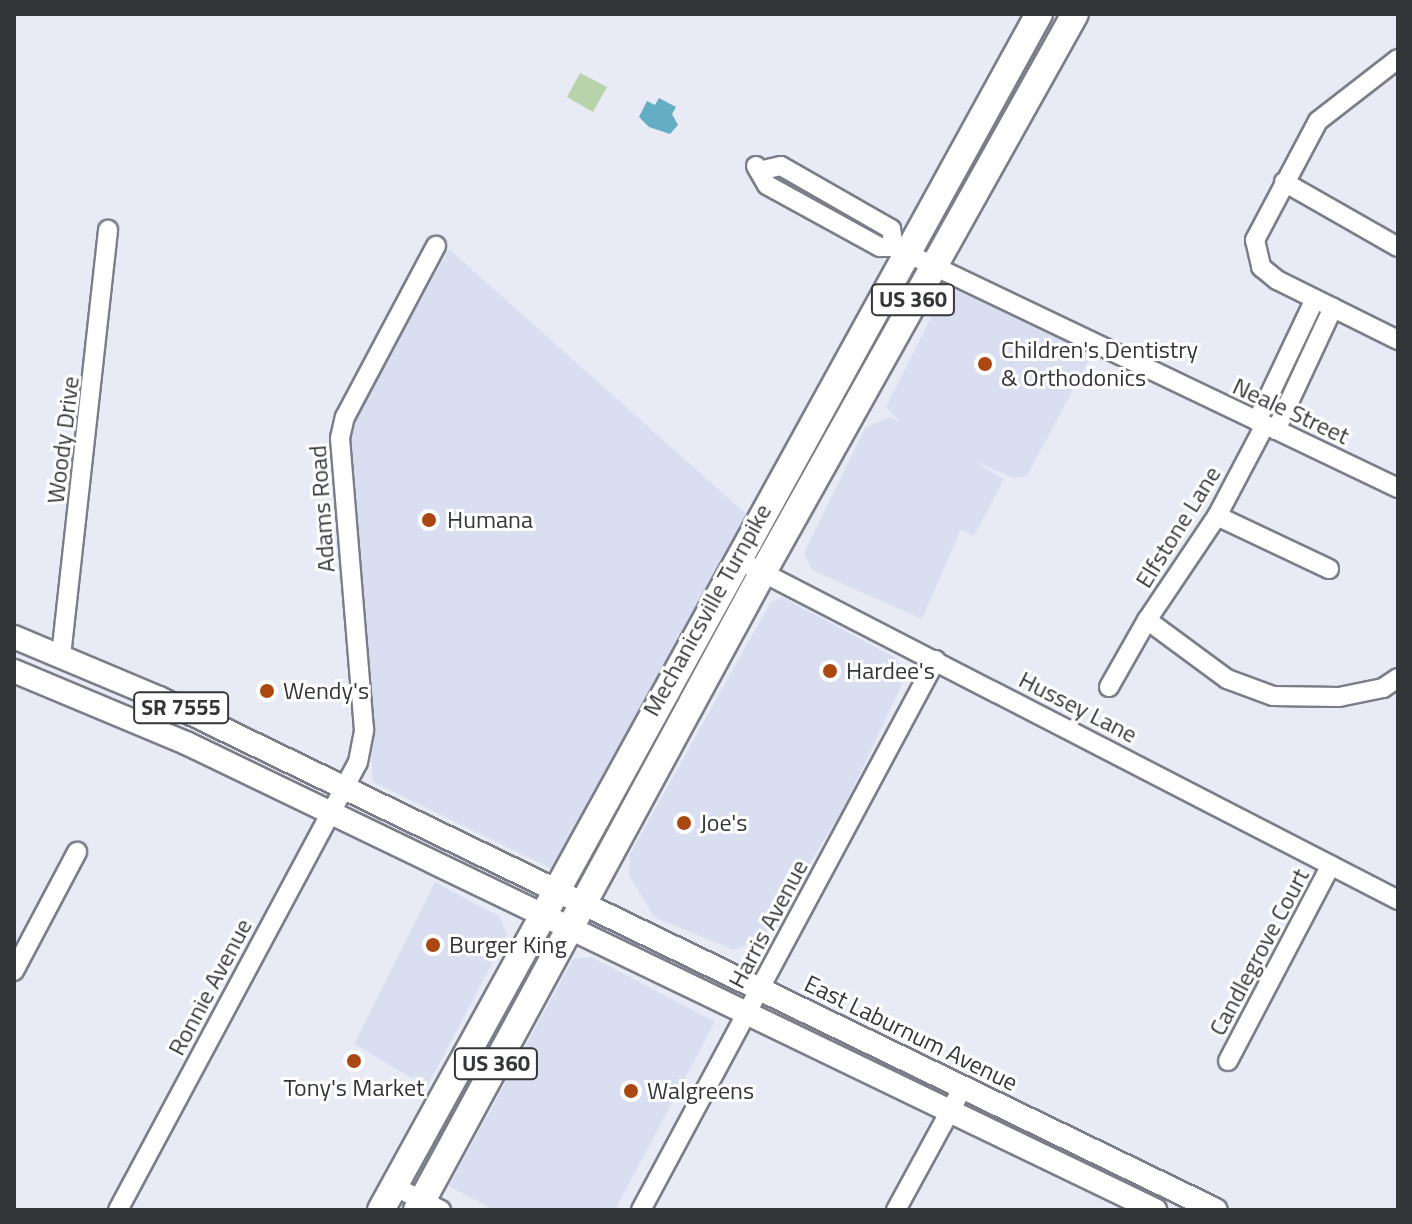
<!DOCTYPE html>
<style>
body{margin:0}
#map{position:relative;width:1412px;height:1224px;overflow:hidden;background:#e8ebf6;font-family:"Titillium Web",sans-serif}
div>[style]{position:absolute}
.built>*{inset:0;background:#d9def1}
.green>*{inset:0;background:#b8d3aa}
.water>*{inset:0;background:#64aec3}
.roads{filter:drop-shadow(2px 0 #7b7e88) drop-shadow(-2px 0 #7b7e88) drop-shadow(0 2px #7b7e88) drop-shadow(0 -2px #7b7e88)}
.minor>*{height:18px;margin:-9px;padding:0 9px;transform-origin:9px;border-radius:9px;background:#fff}
.major>*{height:22px;margin:-11px;padding:0 11px;transform-origin:11px;border-radius:11px;background:#fff}
.highway>*{height:26px;margin:-13px;padding:0 13px;transform-origin:13px;border-radius:13px;background:#fff}
.dots>*{width:22px;height:22px;translate:-50% -50%;box-sizing:border-box;border:4px solid #fff;border-radius:50%}
span{translate:-50% -50%;white-space:nowrap;text-align:center;line-height:1.15;-webkit-text-stroke:6px #fff;paint-order:stroke}
.shield-label span{padding:2px 6px;background:#fff;border:2px solid;border-radius:6px;-webkit-text-stroke-width:0}
.shield-label{font-size:22px;color:#35363a;font-weight:700}
.poi-label{font-size:24px;color:#35363a}
.left{translate:0 -50%;text-align:left}
.street-label{font-size:24px;color:#35363a}
.frame{position:absolute;inset:0;border:16px solid #35363a;pointer-events:none}
</style>
<div id="map">
<div class="built">
<div style="clip-path:polygon(449px 249px,764px 530px,577px 881px,373px 782px,348px 448px,354px 420px)"></div>
<div style="clip-path:polygon(959px 290px,1092px 354px,1027px 476px,1014px 478px,973px 461px,1004px 479px,974px 536px,961px 529px,922px 619px,812px 570px,804px 553px,865px 428px,890px 417px,901px 423px,886px 407px,940px 300px)"></div>
<div style="clip-path:polygon(782px 597px,896px 658px,906px 676px,842px 811px,764px 937px,734px 950px,654px 917px,629px 875px,630px 854px,770px 603px)"></div>
<div style="clip-path:polygon(435px 882px,500px 917px,507px 935px,427px 1087px,354px 1044px)"></div>
<div style="clip-path:polygon(592px 957px,715px 1022px,615px 1210px,493px 1210px,449px 1186px,573px 959px)"></div>
</div>
<div class="green">
<div style="clip-path:polygon(580px 73px,607px 87px,593px 112px,567px 97px)"></div>
</div>
<div class="water">
<div style="clip-path:polygon(659px 98px,676px 107px,672px 114px,678px 125px,670px 134px,649px 127px,639px 117px,647px 101px,655px 105px)"></div>
</div>
<div class="roads">
<div class="minor">
<div style="left:1398px;top:59px;width:101px;rotate:142.2deg"></div>
<div style="left:1318px;top:121px;width:135px;rotate:117.9deg"></div>
<div style="left:1255px;top:240px;width:28px;rotate:77deg"></div>
<div style="left:1261px;top:267px;width:21px;rotate:39deg"></div>
<div style="left:1277px;top:280px;width:135px;rotate:26.4deg"></div>
<div style="left:756px;top:166px;width:22px;rotate:60deg"></div>
<div style="left:767px;top:185px;width:129px;rotate:28.8deg"></div>
<div style="left:880px;top:247px;width:14px"></div>
<div style="left:894px;top:247px;width:559px;rotate:25.56deg"></div>
<div style="left:763px;top:170px;width:18px;rotate:-13deg"></div>
<div style="left:781px;top:166px;width:127px;rotate:29.8deg"></div>
<div style="left:891px;top:229px;width:18px;rotate:81deg"></div>
<div style="left:1284px;top:182px;width:131px;rotate:29.7deg"></div>
<div style="left:1257px;top:421px;width:135px;rotate:-64.6deg"></div>
<div style="left:1265px;top:425px;width:103px;rotate:117.8deg"></div>
<div style="left:1217px;top:516px;width:125px;rotate:123.9deg"></div>
<div style="left:1147px;top:620px;width:99px;rotate:36.4deg"></div>
<div style="left:1227px;top:679px;width:49px;rotate:20.3deg"></div>
<div style="left:1273px;top:696px;width:66px;rotate:0.9deg"></div>
<div style="left:1339px;top:697px;width:45px;rotate:-11.6deg"></div>
<div style="left:1383px;top:688px;width:18px;rotate:-34deg"></div>
<div style="left:1276px;top:430px;width:135px;rotate:-65deg"></div>
<div style="left:1217px;top:516px;width:124px;rotate:25.3deg"></div>
<div style="left:752px;top:567px;width:727px;rotate:27.27deg"></div>
<div style="left:61px;top:656px;width:429px;rotate:-83.7deg"></div>
<div style="left:1109px;top:687px;width:77px;rotate:-60.4deg"></div>
<div style="left:14px;top:971px;width:135px;rotate:-62.1deg"></div>
<div style="left:1228px;top:1061px;width:221px;rotate:-62.3deg"></div>
<div style="left:394px;top:1186px;width:53px;rotate:27.1deg"></div>
<div style="left:118px;top:1210px;width:508px;rotate:-61.82deg"></div>
<div style="left:358px;top:762px;width:33px;rotate:-79deg"></div>
<div style="left:364px;top:730px;width:293px;rotate:-94.7deg"></div>
<div style="left:340px;top:438px;width:22px;rotate:-77deg"></div>
<div style="left:345px;top:417px;width:194px;rotate:-62deg"></div>
<div style="left:641px;top:1210px;width:624px;rotate:-61.79deg"></div>
<div style="left:896px;top:1210px;width:140px;rotate:-61.4deg"></div>
</div>
<div class="major">
<div style="left:14px;top:637px;width:157px;rotate:22.8deg"></div>
<div style="left:159px;top:698px;width:1174px;rotate:25.85deg"></div>
<div style="left:14px;top:671px;width:186px;rotate:22.7deg"></div>
<div style="left:186px;top:743px;width:1076px;rotate:25.73deg"></div>
</div>
<div class="highway">
<div style="left:381px;top:1210px;width:1365px;rotate:-61.18deg"></div>
<div style="left:417px;top:1210px;width:726px;rotate:-61.53deg"></div>
<div style="left:763px;top:572px;width:639px;rotate:-60.79deg"></div>
</div>
</div>
<div class="dots">
<div style="left:985px;top:364px;background:#ab4811"></div>
<div style="left:429px;top:520px;background:#ab4811"></div>
<div style="left:830px;top:671px;background:#ab4811"></div>
<div style="left:267px;top:691px;background:#ab4811"></div>
<div style="left:684px;top:823px;background:#ab4811"></div>
<div style="left:433px;top:945px;background:#ab4811"></div>
<div style="left:354px;top:1061px;background:#ab4811"></div>
<div style="left:631px;top:1091px;background:#ab4811"></div>
</div>
<div class="shield-label">
<span style="left:913px;top:300px">US 360</span>
<span style="left:181px;top:708px">SR 7555</span>
<span style="left:496px;top:1064px">US 360</span>
</div>
<div class="poi-label">
<span class="left" style="left:1001px;top:364px">Children's Dentistry<br>&amp; Orthodonics</span>
<span class="left" style="left:447px;top:520px">Humana</span>
<span class="left" style="left:846px;top:671px">Hardee's</span>
<span class="left" style="left:283px;top:691px">Wendy's</span>
<span class="left" style="left:700px;top:823px">Joe's</span>
<span class="left" style="left:449px;top:945px">Burger King</span>
<span style="left:354px;top:1088px">Tony's Market</span>
<span class="left" style="left:647px;top:1091px">Walgreens</span>
</div>
<div class="street-label">
<span style="left:1291px;top:411px;rotate:25deg">Neale Street</span>
<span style="left:63px;top:440px;rotate:-83deg">Woody Drive</span>
<span style="left:322px;top:509px;rotate:-94deg">Adams Road</span>
<span style="left:1178px;top:527px;rotate:-58deg">Elfstone Lane</span>
<span style="left:707px;top:610px;rotate:-61deg">Mechanicsville Turnpike</span>
<span style="left:1078px;top:707px;rotate:27deg">Hussey Lane</span>
<span style="left:768px;top:924px;rotate:-62deg">Harris Avenue</span>
<span style="left:1259px;top:952px;rotate:-62deg">Candlegrove Court</span>
<span style="left:210px;top:987px;rotate:-62deg">Ronnie Avenue</span>
<span style="left:911px;top:1033px;rotate:26deg">East Laburnum Avenue</span>
</div>
<div class="frame"></div>
</div>
